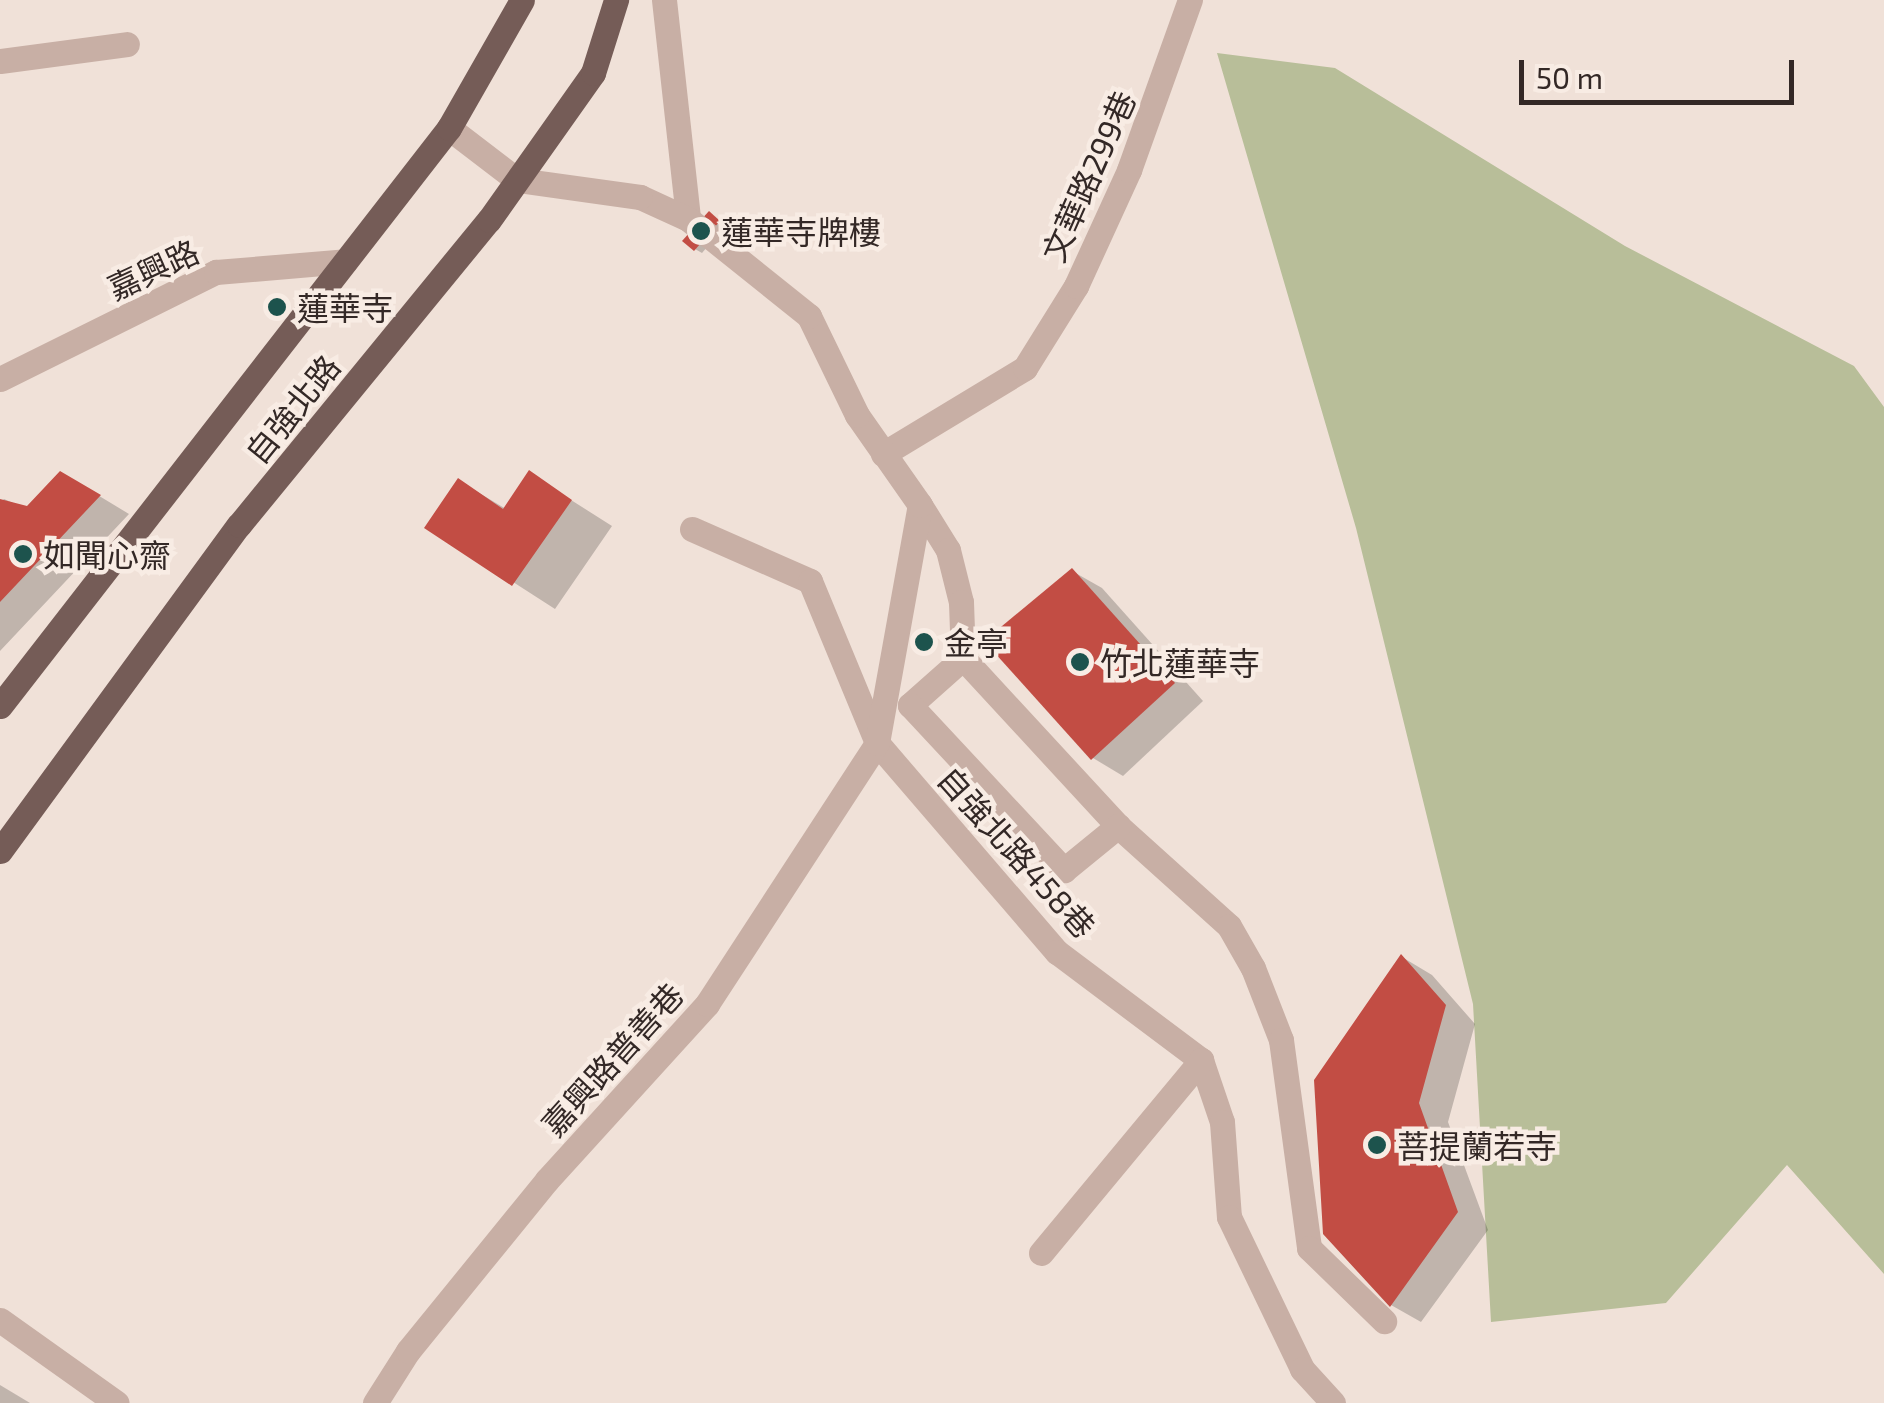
<!DOCTYPE html>
<meta charset="utf-8">
<style>
body{margin:0}
#map{position:relative;width:1884px;height:1403px;overflow:hidden;background:#f0e1d8;font-family:"Exo 2","Noto Sans TC",sans-serif}
div>[style]{position:absolute}
.green>*{inset:0;background:#b8be99}
.shadow>*{inset:0;background:#0003}
.building>*{inset:0;background:#c24d44}
.round{border-radius:50%}
.minor>*{height:25px;margin:-12.5px;padding:0 12.5px;transform-origin:12.5px;border-radius:12.5px;background:#c8afa5}
.major>*{height:25px;margin:-12.5px;padding:0 12.5px;transform-origin:12.5px;border-radius:12.5px;background:#755c57}
.dots>*{width:28px;height:28px;translate:-50% -50%;box-sizing:border-box;border:5px solid #f8ece4;border-radius:50%}
span{translate:-50% -50%;white-space:nowrap;text-align:center;line-height:1.15;-webkit-text-stroke:9px #f8ece4;paint-order:stroke}
.street-label{font-size:32px;color:#332826}
.poi-label{font-size:32px;color:#332826}
.left{translate:0 -50%;text-align:left}
.scale{position:absolute;left:1519px;top:60px;width:275px;height:45px;box-sizing:border-box;border:5px solid #332826;border-top:0;padding-left:12px;font-size:30px;line-height:35px;white-space:nowrap;color:#332826;-webkit-text-stroke:8px #f8ece4;paint-order:stroke}
</style>
<div id="map">
<div class="green">
<div style="clip-path:polygon(1217px 53px,1335px 68px,1625px 246px,1854px 366px,1884px 407px,1884px 1274px,1787px 1165px,1666px 1303px,1491px 1322px,1473px 1004px,1356px 528px)"></div>
</div>
<div class="shadow">
<div style="clip-path:polygon(716px 218px,725px 226px,702px 253px,695px 249px)"></div>
<div style="clip-path:polygon(530px 474px,612px 526px,555px 609px,428px 527px,459px 481px,506px 509px)"></div>
<div style="clip-path:polygon(91px 491px,129px 514px,0 651px,0 503px,4px 499px,27px 509px)"></div>
<div style="clip-path:polygon(1072px 571px,1102px 588px,1203px 701px,1123px 776px,1093px 758px)"></div>
<div style="clip-path:polygon(927px 637px,934px 641px,936px 649px,921px 647px,919px 641px)"></div>
<div style="clip-path:polygon(1402px 957px,1432px 975px,1475px 1024px,1448px 1122px,1488px 1230px,1421px 1322px,1391px 1305px)"></div>
<div style="clip-path:polygon(0 1385px,30px 1403px,0 1403px)"></div>
</div>
<div class="building">
<div style="clip-path:polygon(709px 211px,720px 221px,694px 251px,682px 241px)"></div>
<div style="clip-path:polygon(529px 470px,572px 500px,512px 586px,424px 528px,458px 478px,503px 509px)"></div>
<div style="clip-path:polygon(60px 471px,101px 495px,0 602px,0 499px,27px 506px)"></div>
<div style="clip-path:polygon(1072px 568px,1175px 683px,1091px 760px,984px 641px)"></div>
<div class="round" style="left:916px;top:634px;width:16px;height:16px"></div>
<div style="clip-path:polygon(1401px 954px,1446px 1005px,1419px 1103px,1458px 1212px,1390px 1307px,1323px 1234px,1314px 1080px)"></div>
</div>
<div class="minor">
<div style="left:664px;top:0;width:220px;rotate:83.7deg"></div>
<div style="left:0;top:61px;width:128px;rotate:-7.6deg"></div>
<div style="left:0;top:379px;width:241px;rotate:-26.4deg"></div>
<div style="left:216px;top:272px;width:130px;rotate:-4.8deg"></div>
<div style="left:883px;top:454px;width:166px;rotate:-31.2deg"></div>
<div style="left:1025px;top:368px;width:97px;rotate:-58.1deg"></div>
<div style="left:1076px;top:286px;width:128px;rotate:-65.4deg"></div>
<div style="left:1129px;top:170px;width:181px;rotate:-70.3deg"></div>
<div style="left:920px;top:505px;width:53px;rotate:58.1deg"></div>
<div style="left:948px;top:550px;width:54px;rotate:76deg"></div>
<div style="left:961px;top:602px;width:56px;rotate:88deg"></div>
<div style="left:963px;top:658px;width:229px;rotate:47.3deg"></div>
<div style="left:1118px;top:826px;width:149px;rotate:42deg"></div>
<div style="left:1229px;top:926px;width:48px;rotate:60.3deg"></div>
<div style="left:1253px;top:968px;width:77px;rotate:68.7deg"></div>
<div style="left:1281px;top:1040px;width:210px;rotate:82.3deg"></div>
<div style="left:1309px;top:1248px;width:105px;rotate:44.2deg"></div>
<div style="left:692px;top:529px;width:129px;rotate:23.8deg"></div>
<div style="left:810px;top:581px;width:175px;rotate:67.5deg"></div>
<div style="left:877px;top:743px;width:276px;rotate:49.3deg"></div>
<div style="left:1057px;top:952px;width:180px;rotate:36.9deg"></div>
<div style="left:1201px;top:1060px;width:65px;rotate:71.3deg"></div>
<div style="left:1222px;top:1122px;width:95px;rotate:85.8deg"></div>
<div style="left:1229px;top:1217px;width:169px;rotate:64.3deg"></div>
<div style="left:1302px;top:1369px;width:46px;rotate:47.6deg"></div>
<div style="left:963px;top:658px;width:71px;rotate:138.4deg"></div>
<div style="left:910px;top:705px;width:226px;rotate:47deg"></div>
<div style="left:1064px;top:870px;width:70px;rotate:-39.2deg"></div>
<div style="left:1041px;top:1253px;width:251px;rotate:-50.3deg"></div>
<div style="left:0;top:1320px;width:143px;rotate:35.4deg"></div>
<div style="left:375px;top:1403px;width:62px;rotate:-57.6deg"></div>
<div style="left:408px;top:1351px;width:220px;rotate:-50.9deg"></div>
<div style="left:547px;top:1180px;width:238px;rotate:-47.7deg"></div>
<div style="left:707px;top:1004px;width:311px;rotate:-56.9deg"></div>
<div style="left:877px;top:743px;width:242px;rotate:-79.8deg"></div>
<div style="left:920px;top:505px;width:110px;rotate:-125deg"></div>
<div style="left:857px;top:415px;width:110px;rotate:-115.9deg"></div>
<div style="left:809px;top:316px;width:155px;rotate:-141.3deg"></div>
<div style="left:688px;top:219px;width:53px;rotate:-155.4deg"></div>
<div style="left:640px;top:197px;width:124px;rotate:-172.1deg"></div>
<div style="left:517px;top:180px;width:86px;rotate:-142.6deg"></div>
</div>
<div class="major">
<div style="left:0;top:706px;width:732px;rotate:-52.16deg"></div>
<div style="left:449px;top:128px;width:147px;rotate:-60.3deg"></div>
<div style="left:0;top:851px;width:404px;rotate:-53.8deg"></div>
<div style="left:239px;top:525px;width:394px;rotate:-50.7deg"></div>
<div style="left:489px;top:220px;width:180px;rotate:-54.7deg"></div>
<div style="left:593px;top:73px;width:77px;rotate:-72.5deg"></div>
</div>
<div class="dots">
<div style="left:701px;top:231px;background:#1d534d"></div>
<div style="left:277px;top:307px;background:#1d534d"></div>
<div style="left:23px;top:554px;background:#1d534d"></div>
<div style="left:924px;top:642px;background:#1d534d"></div>
<div style="left:1080px;top:662px;background:#1d534d"></div>
<div style="left:1377px;top:1145px;background:#1d534d"></div>
</div>
<div class="street-label">
<span style="left:1088px;top:176px;rotate:-66deg">文華路299巷</span>
<span style="left:153px;top:269px;rotate:-25deg">嘉興路</span>
<span style="left:292px;top:409px;rotate:-51deg">自強北路</span>
<span style="left:1017px;top:852px;rotate:48deg">自強北路458巷</span>
<span style="left:612px;top:1059px;rotate:-48deg">嘉興路普善巷</span>
</div>
<div class="poi-label">
<span class="left" style="left:721px;top:231px">蓮華寺牌樓</span>
<span class="left" style="left:297px;top:307px">蓮華寺</span>
<span class="left" style="left:43px;top:554px">如聞心齋</span>
<span class="left" style="left:944px;top:642px">金亭</span>
<span class="left" style="left:1100px;top:662px">竹北蓮華寺</span>
<span class="left" style="left:1397px;top:1145px">菩提蘭若寺</span>
</div>
<div class="scale">50 m</div>
</div>
